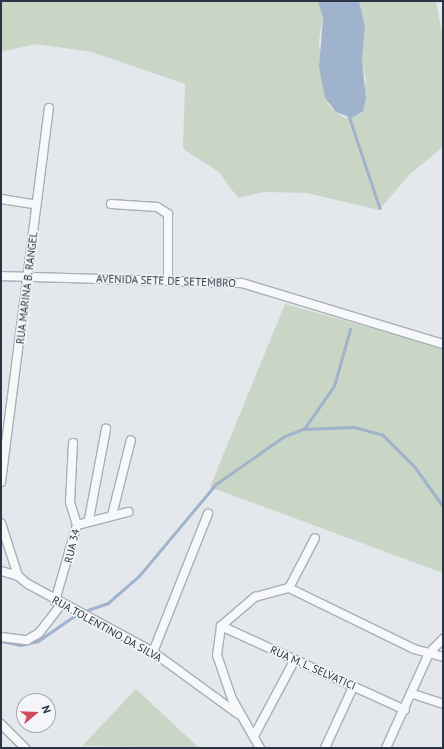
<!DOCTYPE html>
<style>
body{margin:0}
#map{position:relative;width:444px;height:749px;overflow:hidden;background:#e4e7ec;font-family:"PT Sans",sans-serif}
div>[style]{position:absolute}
.green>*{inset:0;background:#c9d6c5}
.water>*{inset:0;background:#9fb4cc}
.stream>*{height:2.5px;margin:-1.25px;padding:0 1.25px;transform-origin:1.25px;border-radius:1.25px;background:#9fb4cc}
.roads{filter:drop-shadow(1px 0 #a9aeb7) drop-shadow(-1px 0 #a9aeb7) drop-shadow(0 1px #a9aeb7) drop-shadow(0 -1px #a9aeb7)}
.street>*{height:8px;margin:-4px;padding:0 4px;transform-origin:4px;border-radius:4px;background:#f7f8fa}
span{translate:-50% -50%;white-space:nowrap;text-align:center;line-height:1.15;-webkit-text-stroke:3px #f4f6f9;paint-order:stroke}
.street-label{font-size:11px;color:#2b3445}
.frame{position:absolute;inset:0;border:2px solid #2b3445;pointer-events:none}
.north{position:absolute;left:16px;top:693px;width:40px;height:40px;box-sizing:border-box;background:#f4f6f9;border:1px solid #a4a8b1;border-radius:50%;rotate:71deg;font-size:11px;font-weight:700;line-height:16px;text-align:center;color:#2b3445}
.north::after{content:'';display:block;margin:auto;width:14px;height:18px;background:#d1495b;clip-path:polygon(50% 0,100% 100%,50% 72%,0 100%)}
</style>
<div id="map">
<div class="green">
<div style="clip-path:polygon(1px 1px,318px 1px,323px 18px,319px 41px,325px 98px,330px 107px,344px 118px,352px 118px,366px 81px,362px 59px,365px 26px,359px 1px,436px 1px,443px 38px,443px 147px,410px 174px,379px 210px,307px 193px,264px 192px,238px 198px,219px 172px,183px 149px,185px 84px,92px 52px,36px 44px,1px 52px)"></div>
<div style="clip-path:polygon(285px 304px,443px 348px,443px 573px,210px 487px)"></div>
<div style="clip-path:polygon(136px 689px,199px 748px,82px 746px)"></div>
</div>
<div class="water">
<div style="clip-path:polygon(318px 1px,359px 1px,365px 26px,362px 59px,366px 99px,363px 111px,352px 118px,336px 112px,325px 98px,319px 67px,323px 18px)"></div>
</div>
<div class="stream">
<div style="left:349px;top:116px;width:97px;rotate:71.4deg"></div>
<div style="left:304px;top:429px;width:52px;rotate:-55.1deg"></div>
<div style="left:334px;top:386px;width:59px;rotate:-74.3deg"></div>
<div style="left:82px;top:612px;width:28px;rotate:-19deg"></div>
<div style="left:108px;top:603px;width:41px;rotate:-41.1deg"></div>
<div style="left:139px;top:576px;width:120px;rotate:-50.1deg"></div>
<div style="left:216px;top:484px;width:82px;rotate:-35deg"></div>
<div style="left:283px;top:437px;width:22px;rotate:-22deg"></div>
<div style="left:303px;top:429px;width:51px;rotate:-2.2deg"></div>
<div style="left:354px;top:427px;width:30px;rotate:15deg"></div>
<div style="left:383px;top:435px;width:45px;rotate:45deg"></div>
<div style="left:415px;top:467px;width:48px;rotate:54.3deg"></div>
<div style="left:1px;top:641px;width:20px;rotate:11deg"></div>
<div style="left:21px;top:645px;width:17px;rotate:-13deg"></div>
<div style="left:38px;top:641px;width:47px;rotate:-34.7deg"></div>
</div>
<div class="roads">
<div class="street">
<div style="left:1px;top:199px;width:36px;rotate:9deg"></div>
<div style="left:111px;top:204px;width:46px;rotate:3.7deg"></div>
<div style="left:157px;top:207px;width:13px;rotate:32deg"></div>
<div style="left:168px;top:214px;width:67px;rotate:90deg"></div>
<div style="left:1px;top:276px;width:241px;rotate:1.7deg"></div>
<div style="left:242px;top:283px;width:210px;rotate:16.9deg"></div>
<div style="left:1px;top:482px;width:377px;rotate:-82.7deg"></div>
<div style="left:112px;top:515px;width:77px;rotate:-75.8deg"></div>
<div style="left:89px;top:519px;width:92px;rotate:-79.3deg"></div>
<div style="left:1px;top:523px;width:56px;rotate:72.2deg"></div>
<div style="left:18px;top:576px;width:13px;rotate:39deg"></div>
<div style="left:28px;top:584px;width:142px;rotate:28.5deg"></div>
<div style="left:153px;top:652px;width:105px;rotate:36.1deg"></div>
<div style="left:77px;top:525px;width:53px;rotate:-14.3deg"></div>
<div style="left:1px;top:571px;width:18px;rotate:16deg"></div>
<div style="left:289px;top:588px;width:56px;rotate:-62.5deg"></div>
<div style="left:55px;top:601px;width:79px;rotate:-73.9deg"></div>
<div style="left:77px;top:525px;width:24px;rotate:-107deg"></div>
<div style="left:70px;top:502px;width:59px;rotate:-87.1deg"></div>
<div style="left:221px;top:626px;width:202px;rotate:24.5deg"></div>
<div style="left:1px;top:637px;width:26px;rotate:7deg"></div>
<div style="left:27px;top:640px;width:14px;rotate:-30deg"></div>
<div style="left:39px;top:633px;width:36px;rotate:-52deg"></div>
<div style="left:153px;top:652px;width:149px;rotate:-68.3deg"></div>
<div style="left:413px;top:694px;width:32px;rotate:18deg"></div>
<div style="left:1px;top:724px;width:34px;rotate:45deg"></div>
<div style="left:254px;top:736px;width:85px;rotate:-61.9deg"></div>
<div style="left:260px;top:748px;width:56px;rotate:-119.7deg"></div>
<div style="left:232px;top:699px;width:46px;rotate:-108.8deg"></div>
<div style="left:217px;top:655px;width:29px;rotate:-82deg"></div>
<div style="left:221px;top:626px;width:45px;rotate:-40.5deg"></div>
<div style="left:255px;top:597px;width:35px;rotate:-15deg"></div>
<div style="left:289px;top:588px;width:139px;rotate:26deg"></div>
<div style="left:414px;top:649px;width:30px;rotate:15deg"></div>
<div style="left:325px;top:748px;width:67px;rotate:-65.3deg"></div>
<div style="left:386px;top:748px;width:104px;rotate:-65.6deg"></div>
<div style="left:429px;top:653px;width:20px;rotate:-45deg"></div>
</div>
</div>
<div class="street-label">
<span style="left:166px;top:281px;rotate:2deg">AVENIDA SETE DE SETEMBRO</span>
<span style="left:27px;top:288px;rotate:-83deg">RUA MARINA B. RANGEL</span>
<span style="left:72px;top:546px;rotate:-77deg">RUA 34</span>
<span style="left:107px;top:629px;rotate:29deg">RUA TOLENTINO DA SILVA</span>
<span style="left:313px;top:668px;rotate:24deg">RUA M. L. SELVATICI</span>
</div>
<div class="frame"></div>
<div class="north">N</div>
</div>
